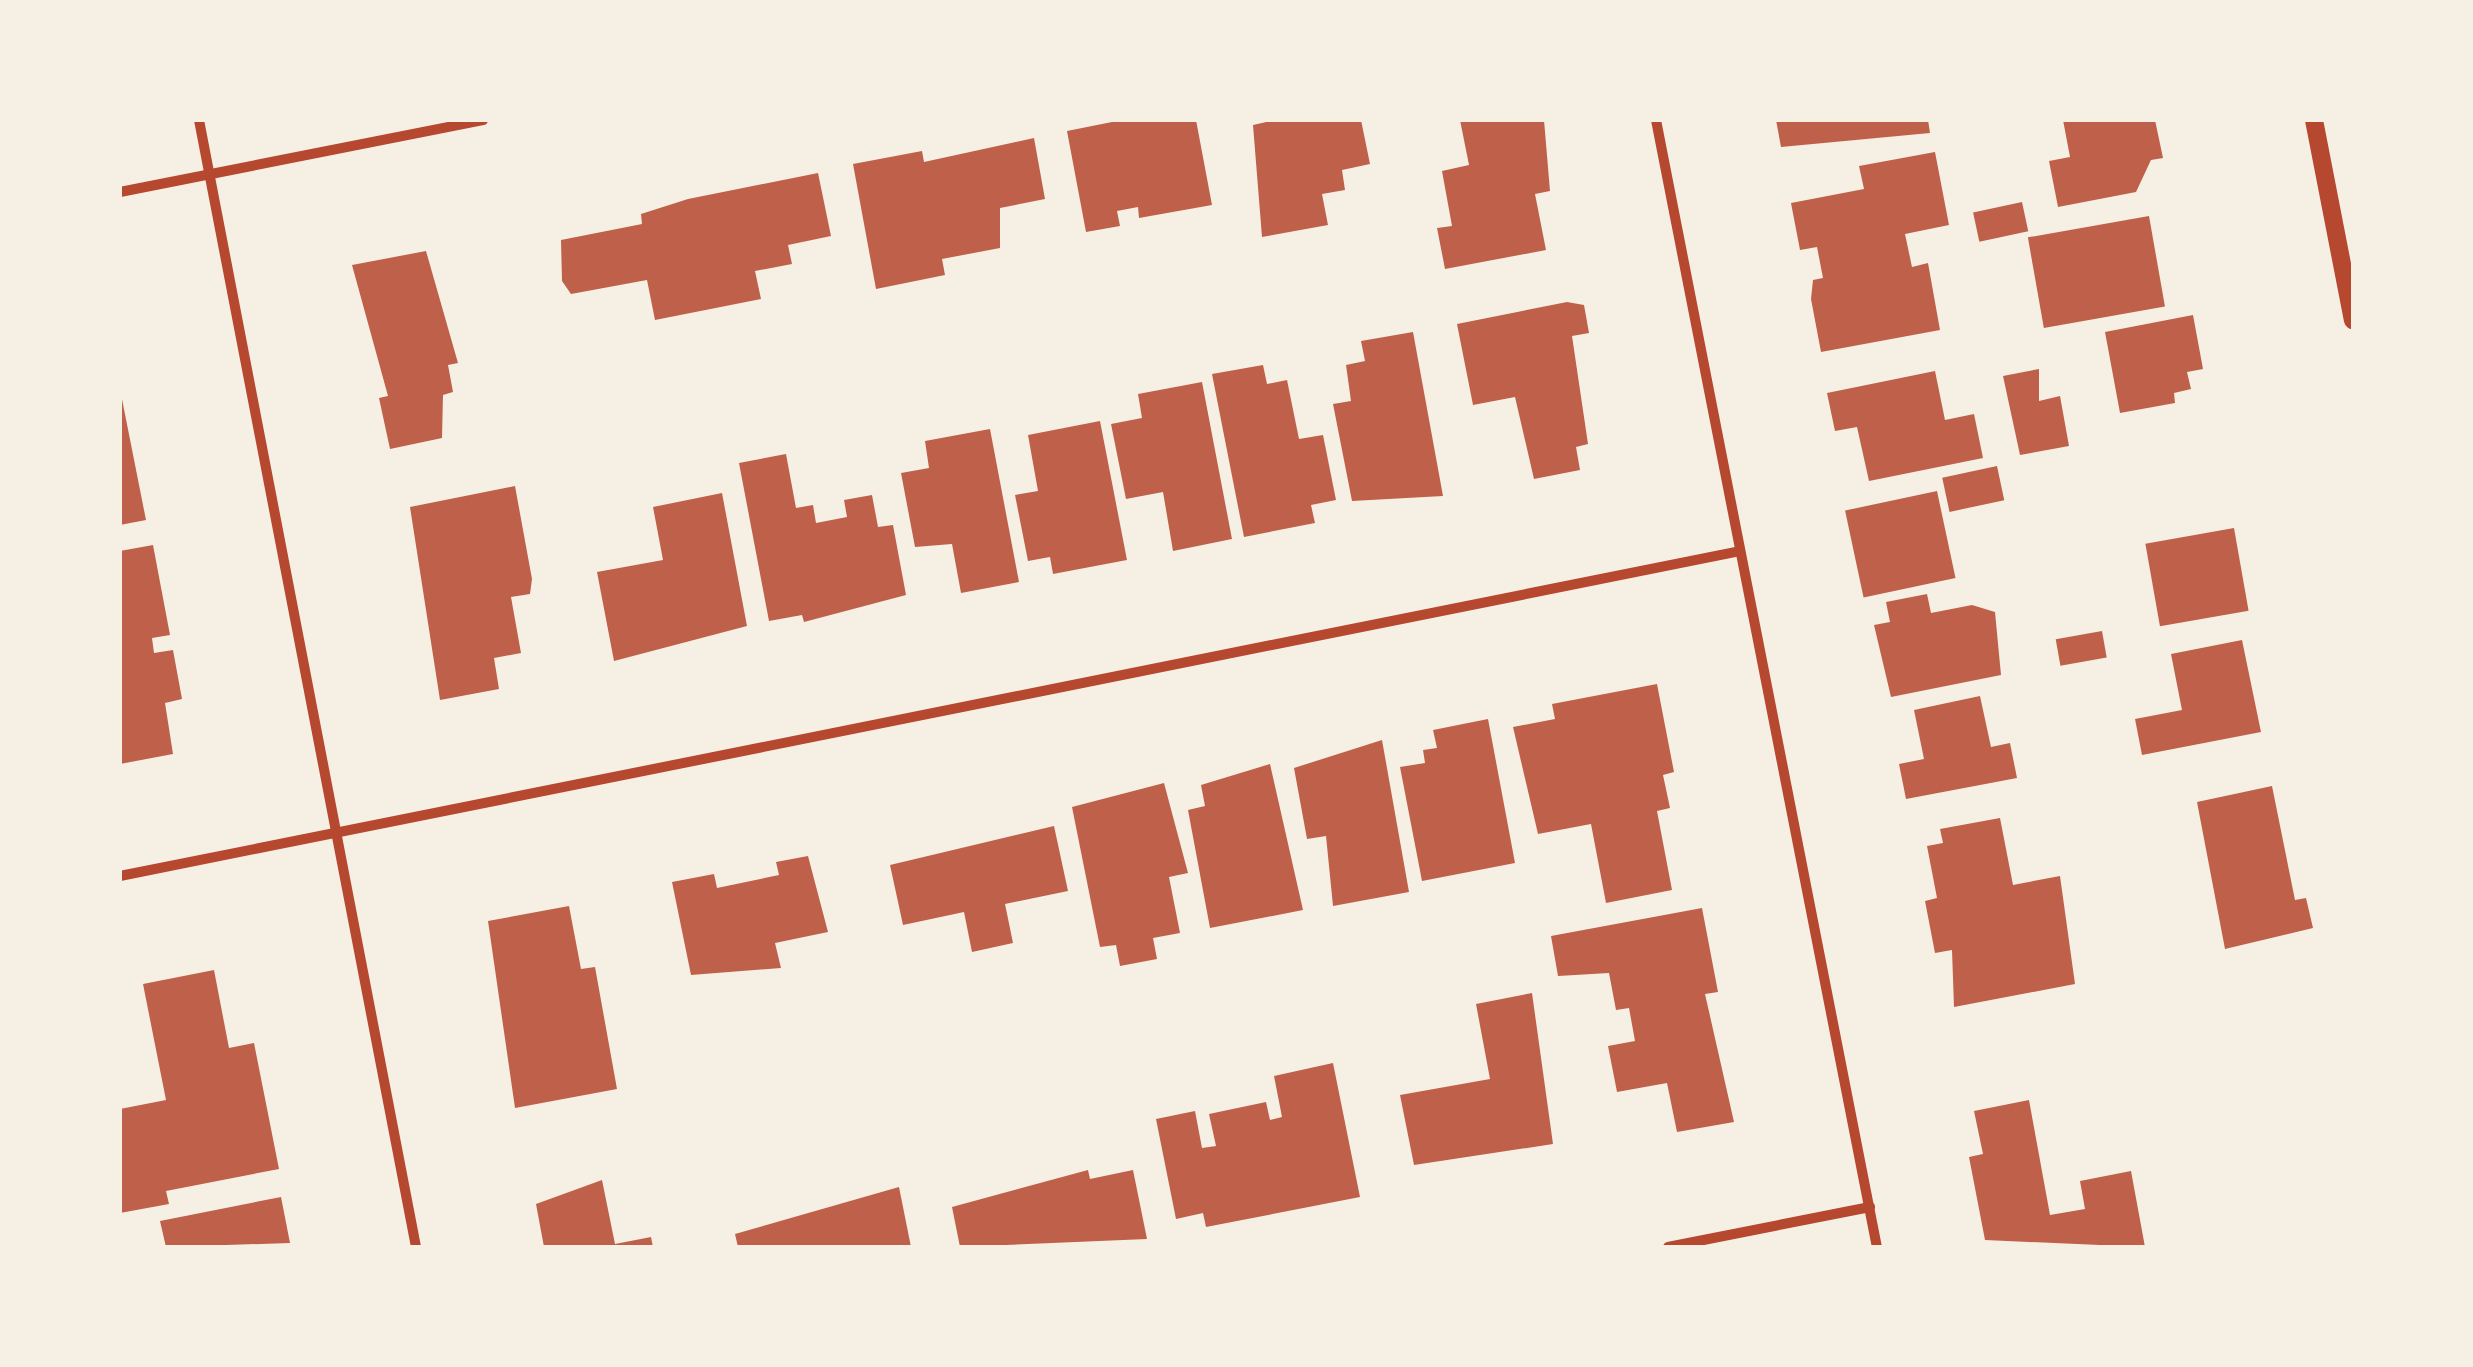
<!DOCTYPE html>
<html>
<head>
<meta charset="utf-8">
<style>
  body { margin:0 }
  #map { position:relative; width:2473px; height:1367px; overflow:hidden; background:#f6efe4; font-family:"Zilla Slab",serif }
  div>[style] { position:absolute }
  .building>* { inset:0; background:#bf614a; transform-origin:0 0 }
  .minor>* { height:10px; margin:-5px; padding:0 5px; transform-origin:5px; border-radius:5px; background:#b5482f }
  .tertiary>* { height:18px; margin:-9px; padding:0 9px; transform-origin:9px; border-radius:9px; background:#b5482f }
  span { translate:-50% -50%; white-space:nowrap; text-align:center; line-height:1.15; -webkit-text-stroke:9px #f6efe4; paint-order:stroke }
  .frame { position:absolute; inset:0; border:122px solid #f6efe4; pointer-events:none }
</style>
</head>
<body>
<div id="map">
  <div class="building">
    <i style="clip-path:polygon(1122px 120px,1196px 120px,1212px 205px,1139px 218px,1138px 207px,1117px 211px,1120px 226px,1086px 232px,1067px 131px)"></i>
    <i style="clip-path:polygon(1275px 120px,1361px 120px,1370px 164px,1342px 170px,1345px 190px,1322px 194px,1328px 225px,1262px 237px,1253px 125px)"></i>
    <i style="clip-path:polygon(1460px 120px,1544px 120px,1550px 191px,1535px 194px,1546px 250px,1445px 269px,1437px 228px,1452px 226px,1442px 171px,1469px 165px)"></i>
    <i style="clip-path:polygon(1776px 120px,1928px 120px,1930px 133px,1781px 147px)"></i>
    <i style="clip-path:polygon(2063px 120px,2155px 120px,2163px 158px,2151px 160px,2136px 192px,2058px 207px,2049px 161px,2070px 157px)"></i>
    <i style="clip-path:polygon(1034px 138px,1045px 199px,1000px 208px,1000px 248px,942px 259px,945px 275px,876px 289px,853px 164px,922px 151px,924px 162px)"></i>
    <i style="clip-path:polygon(1935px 152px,1949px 225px,1905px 234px,1912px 267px,1928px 263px,1940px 330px,1821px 352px,1811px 299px,1813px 280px,1823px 278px,1817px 247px,1800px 250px,1791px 203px,1864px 189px,1859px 166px)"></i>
    <i style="clip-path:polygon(818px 173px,831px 236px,788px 245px,792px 264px,755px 271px,761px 299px,655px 320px,647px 280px,571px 294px,562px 281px,561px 240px,642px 224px,641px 214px,688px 199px)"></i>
    <i style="left:2022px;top:202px;width:30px;height:50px;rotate:78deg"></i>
    <i style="left:2149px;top:216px;width:92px;height:123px;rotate:80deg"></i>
    <i style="clip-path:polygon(426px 251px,458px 363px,448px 365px,453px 392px,443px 395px,442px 438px,390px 449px,379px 398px,388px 396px,352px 265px)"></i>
    <i style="clip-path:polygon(1567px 302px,1584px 305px,1589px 333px,1572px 336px,1588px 444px,1576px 447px,1580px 470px,1534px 479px,1515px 397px,1473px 405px,1457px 324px)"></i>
    <i style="clip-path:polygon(2193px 315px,2203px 369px,2187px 372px,2191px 389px,2174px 393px,2175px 403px,2120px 413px,2105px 332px)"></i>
    <i style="clip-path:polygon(1413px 332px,1443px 496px,1352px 501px,1333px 404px,1351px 401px,1346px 365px,1365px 361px,1361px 341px)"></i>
    <i style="clip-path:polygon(1263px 365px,1267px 384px,1287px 380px,1299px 439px,1323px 435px,1336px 500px,1311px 505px,1315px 523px,1244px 537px,1212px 374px)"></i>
    <i style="clip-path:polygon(2039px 369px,2039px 401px,2060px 396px,2069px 446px,2020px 455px,2003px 376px)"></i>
    <i style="clip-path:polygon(1935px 371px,1945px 420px,1974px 414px,1983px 458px,1869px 481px,1857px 427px,1835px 431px,1827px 393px)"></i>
    <i style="clip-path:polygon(1202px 382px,1232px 539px,1173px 551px,1163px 492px,1126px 499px,1111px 424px,1142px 418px,1138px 394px)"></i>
    <i style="clip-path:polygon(120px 389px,146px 520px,120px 525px)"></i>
    <i style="clip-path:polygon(1100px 421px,1127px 560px,1053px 574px,1050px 557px,1028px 561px,1015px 495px,1038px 491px,1028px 435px)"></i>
    <i style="clip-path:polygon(990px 429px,1019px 582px,961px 593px,952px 544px,915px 547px,901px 473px,929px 468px,925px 441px)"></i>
    <i style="clip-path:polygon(786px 454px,796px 508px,813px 505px,816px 523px,847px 517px,844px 500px,872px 495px,878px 527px,893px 525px,906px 595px,804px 622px,802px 615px,769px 621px,739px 463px)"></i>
    <i style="left:1997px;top:466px;width:35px;height:56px;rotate:78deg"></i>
    <i style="clip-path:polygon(515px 486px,532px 579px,530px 594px,511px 597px,521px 653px,494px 658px,499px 689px,440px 700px,410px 507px)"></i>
    <i style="left:1937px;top:491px;width:89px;height:94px;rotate:78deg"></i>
    <i style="clip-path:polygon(722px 493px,747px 626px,614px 661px,597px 572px,663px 560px,653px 507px)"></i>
    <i style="left:2234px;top:528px;width:84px;height:90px;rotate:80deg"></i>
    <i style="clip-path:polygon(153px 545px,170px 635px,152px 638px,154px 653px,173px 650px,182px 699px,165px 703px,173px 754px,120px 764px,120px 551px)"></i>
    <i style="clip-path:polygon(1927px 594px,1931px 613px,1972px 605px,1995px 612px,2001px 675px,1891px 697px,1874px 625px,1890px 622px,1886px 602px)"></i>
    <i style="left:2102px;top:631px;width:27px;height:47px;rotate:80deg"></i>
    <i style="clip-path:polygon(2242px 640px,2261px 732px,2142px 755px,2135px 719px,2182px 710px,2171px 654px)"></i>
    <i style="clip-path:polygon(1657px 684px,1674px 772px,1663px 775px,1670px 808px,1657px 811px,1672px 890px,1606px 903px,1591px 824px,1538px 834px,1513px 727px,1555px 719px,1552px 704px)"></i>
    <i style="clip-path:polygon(1980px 696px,1991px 747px,2010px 743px,2017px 778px,1906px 799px,1899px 764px,1924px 759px,1914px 710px)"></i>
    <i style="clip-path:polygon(1488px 719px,1515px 863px,1422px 881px,1400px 767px,1425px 763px,1423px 750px,1437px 748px,1433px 730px)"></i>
    <i style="clip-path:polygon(1382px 740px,1409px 892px,1333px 906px,1326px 836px,1307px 839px,1294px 768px)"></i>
    <i style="clip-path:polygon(1270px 764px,1303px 910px,1210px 928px,1188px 810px,1205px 806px,1201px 785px)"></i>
    <i style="clip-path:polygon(1164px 783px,1188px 873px,1169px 877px,1180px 933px,1153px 938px,1157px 959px,1120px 966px,1116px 945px,1100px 947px,1072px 807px)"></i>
    <i style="clip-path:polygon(2272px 786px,2295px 900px,2306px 898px,2313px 928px,2225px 949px,2197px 802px)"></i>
    <i style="clip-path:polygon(2000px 818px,2013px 885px,2060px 876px,2075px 984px,1954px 1007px,1952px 950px,1935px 953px,1925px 901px,1937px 898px,1927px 846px,1943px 843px,1940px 829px)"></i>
    <i style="clip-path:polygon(1054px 826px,1068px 891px,1005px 904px,1013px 943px,972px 952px,964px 912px,903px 925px,890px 865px)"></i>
    <i style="clip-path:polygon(808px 856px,828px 932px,775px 943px,781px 968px,691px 975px,672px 882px,714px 874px,717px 888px,779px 875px,776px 862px)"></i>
    <i style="clip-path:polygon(569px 906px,581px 969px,595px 967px,617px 1089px,515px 1108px,488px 921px)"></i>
    <i style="clip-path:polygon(1702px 908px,1718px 992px,1705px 994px,1734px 1122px,1677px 1132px,1667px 1083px,1617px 1092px,1608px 1046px,1635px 1041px,1629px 1008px,1616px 1010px,1609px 973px,1558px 976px,1551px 936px)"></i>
    <i style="clip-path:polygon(214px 970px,229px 1048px,254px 1043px,279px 1169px,166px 1191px,169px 1204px,120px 1213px,120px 1109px,166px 1100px,143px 984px)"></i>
    <i style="clip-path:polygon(1532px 993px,1553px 1144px,1414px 1165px,1400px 1095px,1490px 1079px,1476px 1004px)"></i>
    <i style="clip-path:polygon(1333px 1063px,1360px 1197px,1206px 1227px,1203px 1213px,1176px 1219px,1156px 1119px,1195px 1111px,1202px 1148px,1216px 1146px,1209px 1114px,1266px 1102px,1270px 1120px,1282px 1117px,1274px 1076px)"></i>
    <i style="clip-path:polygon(2029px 1100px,2050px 1215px,2085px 1209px,2080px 1181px,2131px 1171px,2145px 1247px,1985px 1240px,1969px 1157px,1983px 1154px,1974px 1111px)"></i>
    <i style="clip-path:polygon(1088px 1170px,1090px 1179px,1133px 1170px,1147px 1239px,960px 1247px,952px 1207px)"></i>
    <i style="clip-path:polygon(602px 1180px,615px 1244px,651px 1237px,653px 1247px,544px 1247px,536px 1204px)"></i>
    <i style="clip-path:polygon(899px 1187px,911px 1247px,738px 1247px,735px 1234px)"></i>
    <i style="clip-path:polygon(281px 1197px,290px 1243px,166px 1247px,160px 1221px)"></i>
  </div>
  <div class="minor">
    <i style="left:199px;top:120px;width:1148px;rotate:79.1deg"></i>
    <i style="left:1656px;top:120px;width:1148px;rotate:78.91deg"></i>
    <i style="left:120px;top:192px;width:370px;rotate:-11.2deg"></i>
    <i style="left:120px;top:876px;width:1652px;rotate:-11.34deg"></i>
    <i style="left:1668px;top:1247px;width:206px;rotate:-11.2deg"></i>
  </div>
  <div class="tertiary">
    <i style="left:2314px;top:120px;width:204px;rotate:79deg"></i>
  </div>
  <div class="frame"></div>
</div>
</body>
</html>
